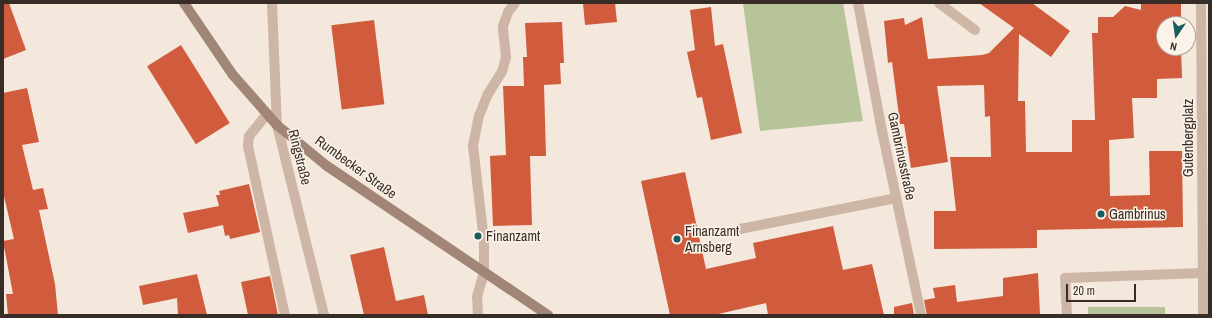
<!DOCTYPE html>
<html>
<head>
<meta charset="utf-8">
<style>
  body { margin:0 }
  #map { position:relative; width:1212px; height:318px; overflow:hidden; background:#f4e7db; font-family:"Archivo Narrow",sans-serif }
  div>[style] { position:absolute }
  .green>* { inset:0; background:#b7c499; transform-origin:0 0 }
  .building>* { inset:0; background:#d05c3d; transform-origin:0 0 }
  .lane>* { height:10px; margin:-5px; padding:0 5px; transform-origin:5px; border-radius:5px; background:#cdb6a6 }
  .street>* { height:10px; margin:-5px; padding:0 5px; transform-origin:5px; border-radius:5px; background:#cdb6a6 }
  .secondary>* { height:10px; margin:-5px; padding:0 5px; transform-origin:5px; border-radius:5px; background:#a18577 }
  .dots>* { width:11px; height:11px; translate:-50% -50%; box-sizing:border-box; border:2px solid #fbf2e8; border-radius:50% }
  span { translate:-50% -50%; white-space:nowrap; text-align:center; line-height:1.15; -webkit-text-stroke:3px #fbf2e8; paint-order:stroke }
  .street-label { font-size:14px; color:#382c27 }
  .poi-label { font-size:14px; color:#382c27 }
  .left { translate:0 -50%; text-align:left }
  .frame { position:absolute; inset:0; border:4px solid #382c27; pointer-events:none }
  .north { position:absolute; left:1156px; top:16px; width:40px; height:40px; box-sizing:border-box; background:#fbf2e8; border:1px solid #ada39b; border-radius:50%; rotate:193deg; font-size:11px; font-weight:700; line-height:16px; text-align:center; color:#382c27 }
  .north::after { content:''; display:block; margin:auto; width:14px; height:18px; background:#195b5e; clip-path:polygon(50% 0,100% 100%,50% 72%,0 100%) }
  .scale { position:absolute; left:1066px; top:284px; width:70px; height:18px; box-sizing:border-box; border:2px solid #382c27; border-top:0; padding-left:5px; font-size:12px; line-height:14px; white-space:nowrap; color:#382c27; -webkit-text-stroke:3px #fbf2e8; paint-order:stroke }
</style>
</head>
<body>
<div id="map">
  <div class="green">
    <i style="clip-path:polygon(743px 3px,843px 3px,863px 121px,760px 131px)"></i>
    <i style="left:1088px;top:307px;width:77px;height:8px"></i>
  </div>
  <div class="building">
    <i style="clip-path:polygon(3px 3px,9px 3px,26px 50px,3px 59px)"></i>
    <i style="clip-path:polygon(583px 3px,615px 3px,617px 22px,585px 25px)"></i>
    <i style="clip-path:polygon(979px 3px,1032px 3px,1070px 31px,1051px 57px,1019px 34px,1018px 101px,1025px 101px,1026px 152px,1072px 152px,1072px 120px,1095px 120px,1092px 33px,1098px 33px,1098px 17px,1113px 17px,1125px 6px,1141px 10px,1141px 3px,1181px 3px,1181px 24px,1164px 24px,1164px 48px,1181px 48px,1182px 78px,1157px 79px,1157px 98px,1132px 98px,1134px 138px,1109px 140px,1110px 196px,1150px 195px,1149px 151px,1182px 151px,1183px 227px,1037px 230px,1037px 248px,934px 249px,934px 211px,956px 211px,950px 157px,991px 157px,990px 116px,985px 117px,984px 85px,937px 86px,948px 162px,911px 168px,904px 124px,900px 124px,892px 62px,888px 63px,884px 21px,904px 18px,905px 25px,922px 17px,928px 59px,982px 55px,989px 53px,1014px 28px)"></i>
    <i style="clip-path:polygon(711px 7px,715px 46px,723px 44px,742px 133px,711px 140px,702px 97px,697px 98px,687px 52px,695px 50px,690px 10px)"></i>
    <i style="left:374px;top:20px;width:85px;height:43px;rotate:83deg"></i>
    <i style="clip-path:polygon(562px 22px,564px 63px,560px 63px,561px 84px,544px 85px,546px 156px,530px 156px,532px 225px,493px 226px,490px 156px,506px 155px,503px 86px,524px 86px,523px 57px,527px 57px,525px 23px)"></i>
    <i style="left:181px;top:45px;width:92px;height:40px;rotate:58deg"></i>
    <i style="clip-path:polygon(27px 88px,39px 142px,22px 145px,33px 190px,43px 188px,48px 209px,39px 210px,55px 284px,58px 315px,8px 315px,6px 294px,13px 294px,3px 241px,14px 239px,3px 192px,3px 93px)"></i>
    <i style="clip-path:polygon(685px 172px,706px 269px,756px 258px,753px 243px,833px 226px,843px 270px,872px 264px,884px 315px,768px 315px,766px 303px,714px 315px,670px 315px,641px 181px)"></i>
    <i style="clip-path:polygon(249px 184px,260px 232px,230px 239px,229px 235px,225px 236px,223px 225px,188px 233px,183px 213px,219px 206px,216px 195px,220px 195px,219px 191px)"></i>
    <i style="clip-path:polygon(384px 247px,396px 301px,424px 295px,428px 315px,364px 315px,350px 255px)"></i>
    <i style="clip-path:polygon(1038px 273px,1040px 315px,927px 315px,924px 300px,935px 298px,933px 288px,955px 285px,957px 302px,1003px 296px,1003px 278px)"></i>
    <i style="clip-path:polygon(197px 274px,207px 315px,178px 315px,177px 298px,143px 305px,139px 286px)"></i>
    <i style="clip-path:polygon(270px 276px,278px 315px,248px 315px,241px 282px)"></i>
    <i style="clip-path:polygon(912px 303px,914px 315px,894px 315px,894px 307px)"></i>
  </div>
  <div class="lane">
    <i style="left:267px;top:114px;width:28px;rotate:129deg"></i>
    <i style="left:249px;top:136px;width:10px;rotate:96deg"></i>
    <i style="left:248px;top:146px;width:173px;rotate:77.7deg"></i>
    <i style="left:740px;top:229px;width:159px;rotate:-11.2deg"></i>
    <i style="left:484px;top:273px;width:32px;rotate:-90deg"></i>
    <i style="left:484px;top:241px;width:96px;rotate:-96.6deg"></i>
    <i style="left:473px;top:146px;width:31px;rotate:-79deg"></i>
    <i style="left:479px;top:116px;width:24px;rotate:-68deg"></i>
    <i style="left:488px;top:94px;width:26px;rotate:-58deg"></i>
    <i style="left:502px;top:72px;width:16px;rotate:-75deg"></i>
    <i style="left:506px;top:57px;width:31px;rotate:-96deg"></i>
    <i style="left:503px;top:26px;width:15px;rotate:-70deg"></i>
    <i style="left:508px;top:12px;width:11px;rotate:-52deg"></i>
  </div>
  <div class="street">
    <i style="left:272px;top:3px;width:122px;rotate:87.7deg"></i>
    <i style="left:277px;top:125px;width:196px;rotate:76.1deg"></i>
    <i style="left:858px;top:3px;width:130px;rotate:79.4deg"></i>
    <i style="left:882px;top:131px;width:188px;rotate:78deg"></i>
    <i style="left:939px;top:3px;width:45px;rotate:36.9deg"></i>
    <i style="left:1201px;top:3px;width:312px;rotate:89.6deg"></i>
    <i style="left:478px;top:315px;width:18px;rotate:-93deg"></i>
    <i style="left:477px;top:297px;width:25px;rotate:-74deg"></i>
    <i style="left:1067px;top:315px;width:37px;rotate:-93deg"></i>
    <i style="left:1065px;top:278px;width:138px;rotate:-2.1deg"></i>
  </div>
  <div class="secondary">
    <i style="left:184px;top:3px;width:87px;rotate:55.8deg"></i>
    <i style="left:233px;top:75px;width:67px;rotate:48.7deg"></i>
    <i style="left:277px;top:125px;width:65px;rotate:39.4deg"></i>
    <i style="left:327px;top:166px;width:267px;rotate:34deg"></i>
  </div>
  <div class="dots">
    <i style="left:1101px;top:214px;background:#195b5e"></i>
    <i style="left:478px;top:236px;background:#195b5e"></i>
    <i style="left:677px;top:239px;background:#195b5e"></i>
  </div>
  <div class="street-label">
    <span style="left:1188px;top:138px;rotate:-90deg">Gutenbergplatz</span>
    <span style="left:902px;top:156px;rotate:78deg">Gambrinusstraße</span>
    <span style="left:300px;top:157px;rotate:76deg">Ringstraße</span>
    <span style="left:356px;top:167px;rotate:36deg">Rumbecker Straße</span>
  </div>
  <div class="poi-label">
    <span class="left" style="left:1109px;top:214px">Gambrinus</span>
    <span class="left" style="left:685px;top:239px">Finanzamt<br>Arnsberg</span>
    <span class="left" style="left:486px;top:236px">Finanzamt</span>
  </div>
  <div class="frame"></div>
  <div class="north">N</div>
  <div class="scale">20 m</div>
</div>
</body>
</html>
